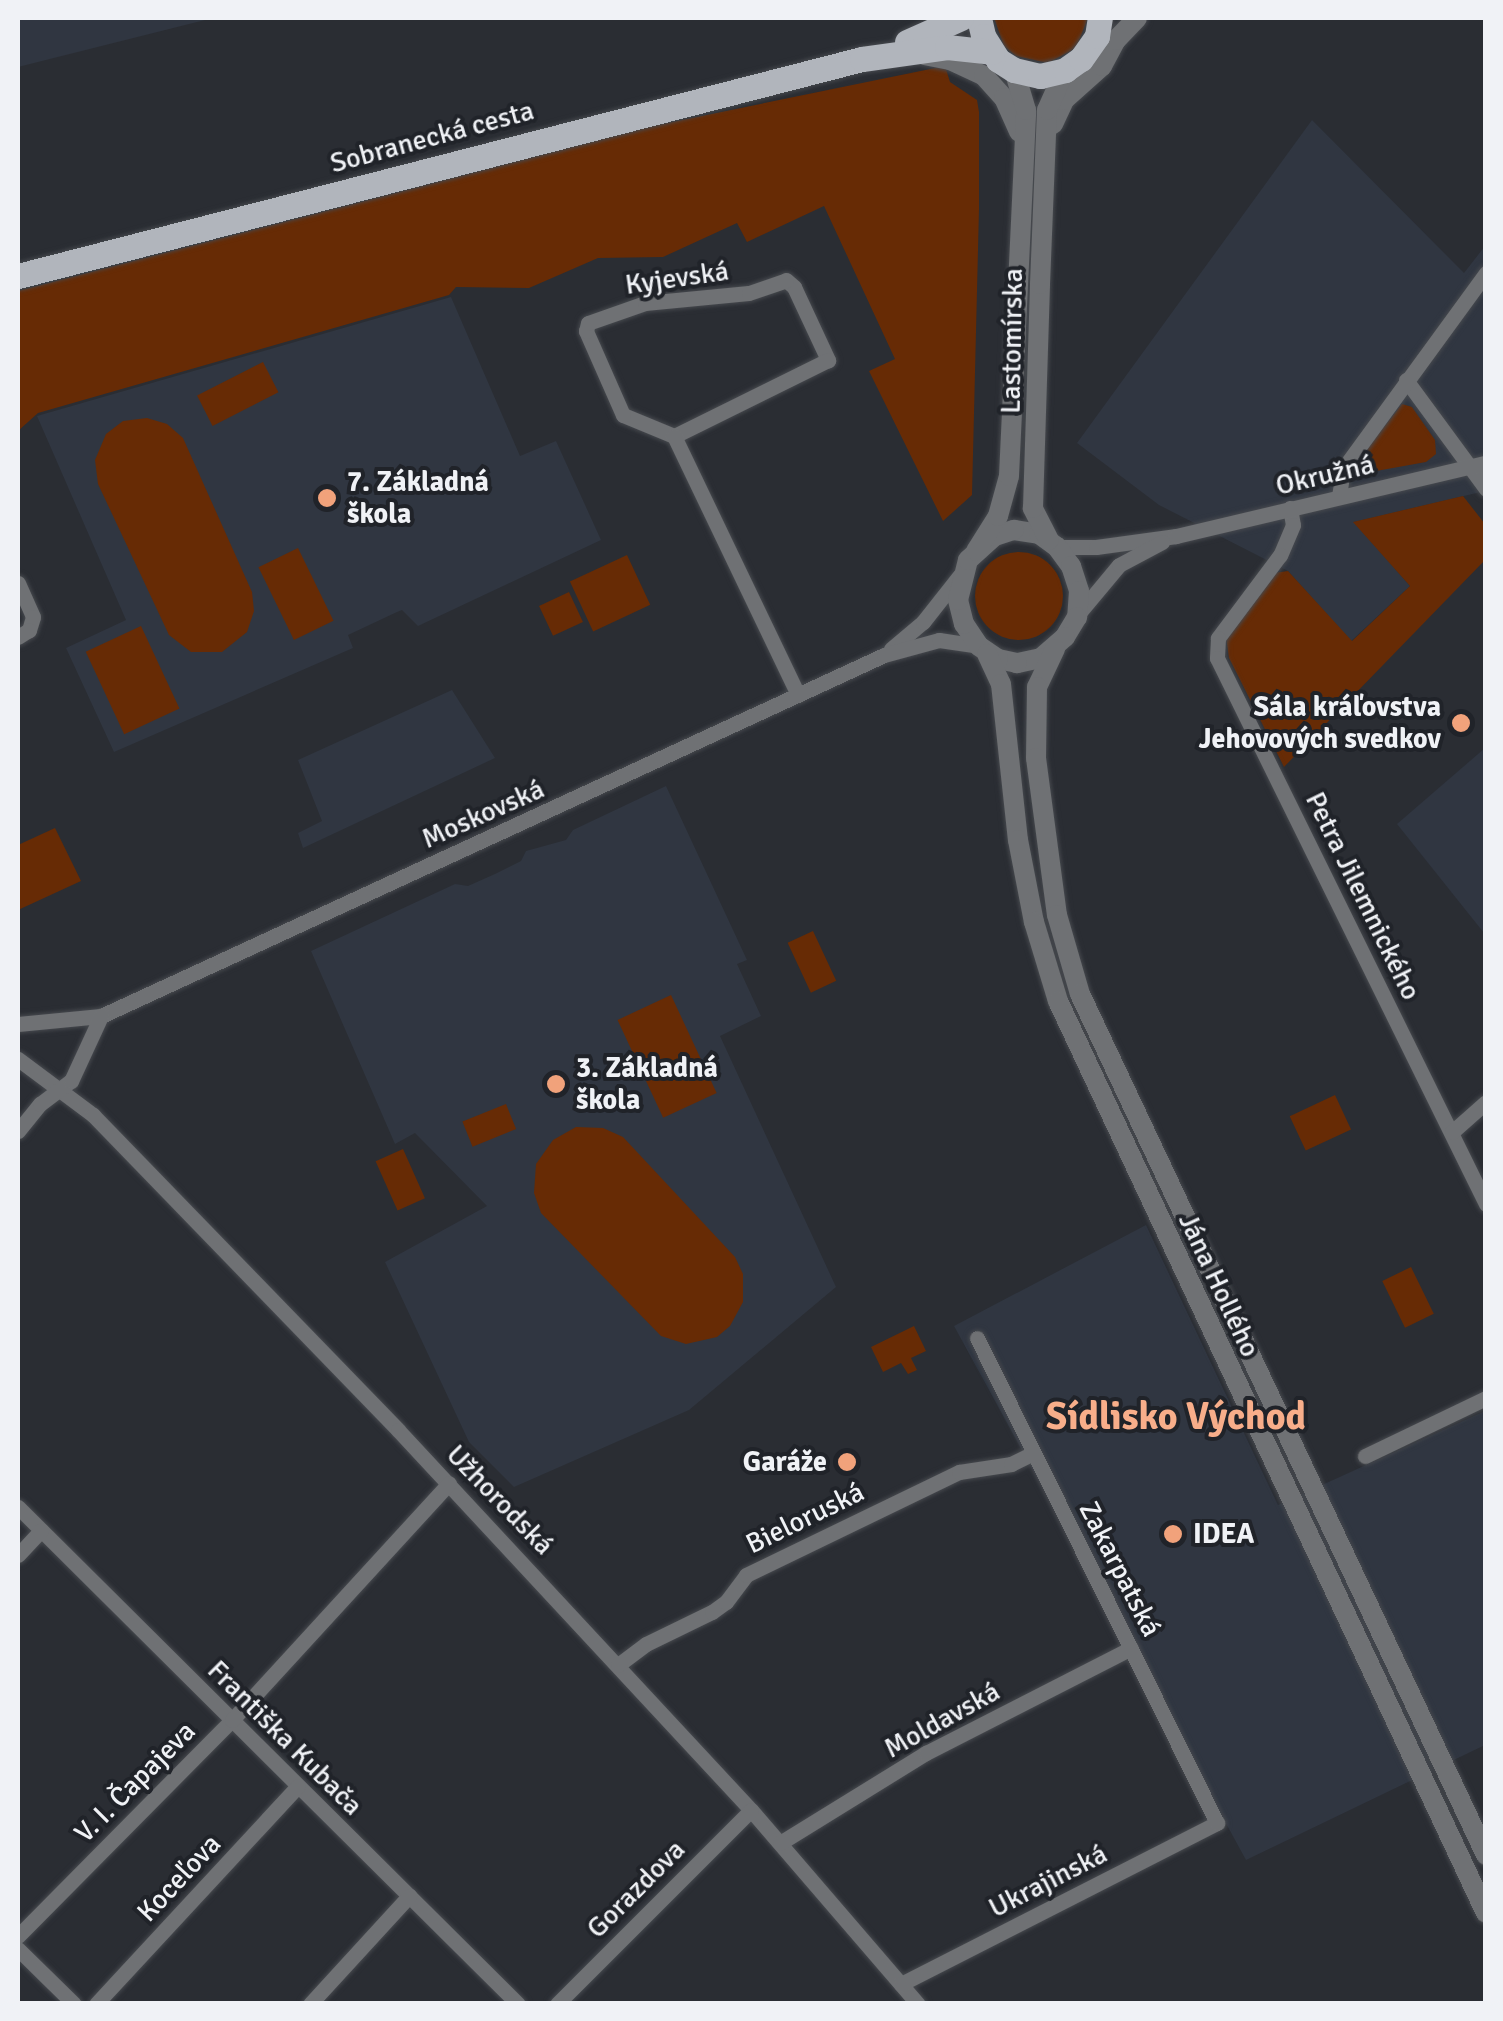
<!DOCTYPE html>
<html>
<head>
<meta charset="utf-8">
<style>
  body { margin:0 }
  #map { position:relative; width:1503px; height:2021px; overflow:hidden; background:#2a2d33; font-family:Signika,sans-serif }
  div>[style] { position:absolute }
  .built>* { inset:0; background:#303641 }
  .green>* { inset:0; background:#672b05; transform-origin:0 0 }
  .round { border-radius:50% }
  .roads { filter:drop-shadow(0 0 2px #46494e) drop-shadow(0 0 2px #46494e) }
  .minor>* { height:15px; margin:-7.5px; padding:0 7.5px; transform-origin:7.5px; border-radius:7.5px; background:#6f7174 }
  .tertiary>* { height:20px; margin:-10px; padding:0 10px; transform-origin:10px; border-radius:10px; background:#6f7174 }
  .primary>* { height:25px; margin:-12.5px; padding:0 12.5px; transform-origin:12.5px; border-radius:12.5px; background:#b1b5bc }
  .dots>* { width:28px; height:28px; translate:-50% -50%; box-sizing:border-box; border:5px solid #202329; border-radius:50% }
  span { translate:-50% -50%; white-space:nowrap; text-align:center; line-height:1.15; -webkit-text-stroke:8px #202329; paint-order:stroke }
  .street-label { font-size:28px; color:#f0f2f6 }
  .poi-label { font-size:28px; color:#f0f2f6; font-weight:700 }
  .left { translate:0 -50%; text-align:left }
  .right { translate:-100% -50%; text-align:right }
  .district-label { font-size:38px; color:#f8ae8a; font-weight:700 }
  .frame { position:absolute; inset:0; border:20px solid #f0f2f6; pointer-events:none }
</style>
</head>
<body>
<div id="map">
  <div class="built">
    <i style="clip-path:polygon(18px 18px,213px 18px,18px 67px)"></i>
    <i style="clip-path:polygon(1312px 120px,1464px 273px,1485px 246px,1485px 491px,1354px 522px,1410px 586px,1351px 641px,1288px 571px,1159px 505px,1077px 443px)"></i>
    <i style="clip-path:polygon(451px 297px,520px 456px,556px 441px,601px 540px,418px 626px,402px 610px,397px 612px,348px 635px,353px 648px,114px 752px,66px 648px,126px 620px,37px 416px)"></i>
    <i style="clip-path:polygon(452px 690px,495px 758px,303px 848px,298px 833px,322px 821px,298px 760px)"></i>
    <i style="clip-path:polygon(1485px 748px,1486px 931px,1484px 933px,1397px 824px)"></i>
    <i style="clip-path:polygon(666px 786px,747px 960px,737px 964px,761px 1016px,720px 1036px,836px 1287px,689px 1410px,514px 1487px,469px 1442px,385px 1262px,487px 1206px,415px 1133px,395px 1144px,311px 951px,455px 884px,468px 886px,495px 874px,521px 861px,526px 851px,566px 840px,573px 830px)"></i>
    <i style="clip-path:polygon(1146px 1225px,1278px 1505px,1485px 1411px,1485px 1745px,1246px 1860px,954px 1326px)"></i>
  </div>
  <div class="green">
    <i style="clip-path:polygon(994px 18px,1088px 18px,1076px 48px,1048px 63px,1016px 56px,1004px 46px)"></i>
    <i style="clip-path:polygon(945px 66px,950px 82px,977px 100px,979px 112px,979px 209px,972px 495px,943px 521px,869px 371px,895px 359px,824px 206px,747px 242px,737px 223px,663px 257px,598px 258px,529px 288px,456px 287px,449px 295px,38px 413px,18px 431px,18px 291px,653px 126px)"></i>
    <i style="left:263px;top:362px;width:34px;height:74px;rotate:63deg"></i>
    <i style="clip-path:polygon(1402px 404px,1412px 407px,1435px 440px,1436px 454px,1426px 462px,1365px 473px,1358px 460px)"></i>
    <i style="clip-path:polygon(147px 418px,167px 424px,183px 438px,252px 592px,254px 611px,247px 632px,222px 652px,191px 652px,169px 635px,98px 484px,95px 460px,106px 434px,123px 421px)"></i>
    <i style="clip-path:polygon(1463px 496px,1485px 524px,1485px 560px,1284px 767px,1229px 658px,1226px 637px,1274px 573px,1288px 571px,1352px 641px,1410px 586px,1353px 522px)"></i>
    <i style="left:298px;top:548px;width:81px;height:44px;rotate:64deg"></i>
    <i class="round" style="left:975px;top:552px;width:88px;height:88px"></i>
    <i style="left:627px;top:555px;width:55px;height:63px;rotate:65deg"></i>
    <i style="left:569px;top:592px;width:33px;height:33px;rotate:65deg"></i>
    <i style="left:141px;top:626px;width:91px;height:61px;rotate:65deg"></i>
    <i style="clip-path:polygon(55px 828px,81px 881px,18px 910px,18px 845px)"></i>
    <i style="left:813px;top:931px;width:55px;height:28px;rotate:65deg"></i>
    <i style="left:671px;top:995px;width:108px;height:59px;rotate:65deg"></i>
    <i style="left:1335px;top:1095px;width:38px;height:50px;rotate:65deg"></i>
    <i style="left:506px;top:1104px;width:27px;height:47px;rotate:68deg"></i>
    <i style="clip-path:polygon(576px 1127px,603px 1128px,623px 1137px,735px 1257px,743px 1274px,743px 1302px,730px 1326px,717px 1337px,686px 1344px,661px 1336px,541px 1213px,534px 1193px,536px 1164px,553px 1140px)"></i>
    <i style="left:403px;top:1149px;width:54px;height:30px;rotate:66deg"></i>
    <i style="left:1411px;top:1267px;width:52px;height:32px;rotate:64deg"></i>
    <i style="clip-path:polygon(914px 1326px,926px 1351px,911px 1358px,917px 1370px,908px 1374px,901px 1363px,883px 1372px,871px 1347px)"></i>
  </div>
  <div class="roads">
    <div class="minor">
      <i style="left:786px;top:280px;width:11px;rotate:41deg"></i>
      <i style="left:794px;top:287px;width:81px;rotate:65deg"></i>
      <i style="left:828px;top:360px;width:172px;rotate:153.7deg"></i>
      <i style="left:674px;top:436px;width:55px;rotate:-157.6deg"></i>
      <i style="left:623px;top:415px;width:92px;rotate:-113.8deg"></i>
      <i style="left:586px;top:331px;width:8px;rotate:-76deg"></i>
      <i style="left:588px;top:323px;width:60px;rotate:-19.3deg"></i>
      <i style="left:645px;top:303px;width:104px;rotate:-5.5deg"></i>
      <i style="left:749px;top:293px;width:39px;rotate:-19deg"></i>
      <i style="left:1406px;top:380px;width:135px;rotate:53.7deg"></i>
      <i style="left:674px;top:436px;width:287px;rotate:64.4deg"></i>
      <i style="left:1339px;top:497px;width:28px;rotate:-82deg"></i>
      <i style="left:1343px;top:469px;width:243px;rotate:-53.9deg"></i>
      <i style="left:1290px;top:508px;width:17px;rotate:80deg"></i>
      <i style="left:1293px;top:525px;width:33px;rotate:113deg"></i>
      <i style="left:1280px;top:555px;width:104px;rotate:126.8deg"></i>
      <i style="left:1218px;top:638px;width:20px;rotate:93deg"></i>
      <i style="left:1217px;top:658px;width:609px;rotate:63.77deg"></i>
      <i style="left:1057px;top:547px;width:39px"></i>
      <i style="left:1096px;top:547px;width:81px;rotate:-7.8deg"></i>
      <i style="left:1176px;top:536px;width:318px;rotate:-13.3deg"></i>
      <i style="left:18px;top:583px;width:37px;rotate:66deg"></i>
      <i style="left:33px;top:617px;width:14px;rotate:107deg"></i>
      <i style="left:29px;top:630px;width:13px;rotate:148deg"></i>
      <i style="left:1079px;top:613px;width:62px;rotate:-50.2deg"></i>
      <i style="left:1119px;top:565px;width:49px;rotate:-28.1deg"></i>
      <i style="left:891px;top:649px;width:42px;rotate:-40.2deg"></i>
      <i style="left:923px;top:622px;width:60px;rotate:-51.8deg"></i>
      <i style="left:18px;top:1024px;width:83px;rotate:-5.5deg"></i>
      <i style="left:101px;top:1016px;width:862px;rotate:-24.75deg"></i>
      <i style="left:884px;top:655px;width:57px;rotate:-15.3deg"></i>
      <i style="left:939px;top:640px;width:40px;rotate:8.5deg"></i>
      <i style="left:18px;top:1059px;width:94px;rotate:36.7deg"></i>
      <i style="left:93px;top:1115px;width:438px;rotate:45.9deg"></i>
      <i style="left:398px;top:1430px;width:519px;rotate:47.11deg"></i>
      <i style="left:751px;top:1810px;width:256px;rotate:49.3deg"></i>
      <i style="left:18px;top:1131px;width:35px;rotate:-51deg"></i>
      <i style="left:40px;top:1104px;width:39px;rotate:-37deg"></i>
      <i style="left:71px;top:1081px;width:72px;rotate:-65.2deg"></i>
      <i style="left:1452px;top:1132px;width:45px;rotate:-41.4deg"></i>
      <i style="left:1365px;top:1456px;width:134px;rotate:-25.6deg"></i>
      <i style="left:18px;top:1507px;width:705px;rotate:44.83deg"></i>
      <i style="left:18px;top:1555px;width:34px;rotate:-47deg"></i>
      <i style="left:618px;top:1665px;width:35px;rotate:-37deg"></i>
      <i style="left:646px;top:1644px;width:73px;rotate:-25.9deg"></i>
      <i style="left:712px;top:1612px;width:17px;rotate:-36deg"></i>
      <i style="left:726px;top:1602px;width:34px;rotate:-53deg"></i>
      <i style="left:746px;top:1575px;width:237px;rotate:-25.8deg"></i>
      <i style="left:959px;top:1472px;width:53px;rotate:-8.7deg"></i>
      <i style="left:1011px;top:1464px;width:25px;rotate:-26deg"></i>
      <i style="left:780px;top:1843px;width:172px;rotate:-31.7deg"></i>
      <i style="left:926px;top:1753px;width:230px;rotate:-27.1deg"></i>
      <i style="left:18px;top:1936px;width:304px;rotate:-45.3deg"></i>
      <i style="left:232px;top:1720px;width:321px;rotate:-47.5deg"></i>
      <i style="left:18px;top:1949px;width:78px;rotate:44.5deg"></i>
      <i style="left:901px;top:1984px;width:355px;rotate:-27deg"></i>
      <i style="left:1217px;top:1823px;width:541px;rotate:-116.33deg"></i>
      <i style="left:96px;top:2004px;width:297px;rotate:-47.2deg"></i>
      <i style="left:310px;top:2004px;width:147px;rotate:-47.5deg"></i>
      <i style="left:557px;top:2004px;width:274px;rotate:-45deg"></i>
    </div>
    <div class="tertiary">
      <i style="left:924px;top:55px;width:26px;rotate:11deg"></i>
      <i style="left:950px;top:60px;width:38px;rotate:25deg"></i>
      <i style="left:984px;top:76px;width:30px;rotate:48deg"></i>
      <i style="left:1004px;top:98px;width:37px;rotate:66deg"></i>
      <i style="left:1053px;top:124px;width:26px;rotate:-65deg"></i>
      <i style="left:1064px;top:100px;width:51px;rotate:-41.8deg"></i>
      <i style="left:1102px;top:66px;width:30px;rotate:-62deg"></i>
      <i style="left:1116px;top:40px;width:30px;rotate:-46deg"></i>
      <i style="left:1014px;top:530px;width:25px;rotate:9deg"></i>
      <i style="left:1039px;top:534px;width:22px;rotate:36deg"></i>
      <i style="left:1057px;top:547px;width:24px;rotate:54deg"></i>
      <i style="left:1071px;top:566px;width:26px;rotate:72deg"></i>
      <i style="left:1079px;top:591px;width:26px;rotate:94deg"></i>
      <i style="left:1077px;top:617px;width:23px;rotate:121deg"></i>
      <i style="left:1065px;top:637px;width:32px;rotate:139deg"></i>
      <i style="left:1041px;top:658px;width:25px;rotate:168deg"></i>
      <i style="left:1017px;top:663px;width:19px;rotate:-168deg"></i>
      <i style="left:998px;top:659px;width:23px;rotate:-146deg"></i>
      <i style="left:979px;top:646px;width:27px;rotate:-124deg"></i>
      <i style="left:964px;top:624px;width:25px;rotate:-104deg"></i>
      <i style="left:958px;top:600px;width:41px;rotate:-76deg"></i>
      <i style="left:968px;top:560px;width:36px;rotate:-42deg"></i>
      <i style="left:995px;top:536px;width:20px;rotate:-18deg"></i>
      <i style="left:1049px;top:540px;width:36px;rotate:-117deg"></i>
      <i style="left:1033px;top:508px;width:224px;rotate:-88.2deg"></i>
      <i style="left:1040px;top:284px;width:174px;rotate:-87.7deg"></i>
      <i style="left:1047px;top:110px;width:44px;rotate:-65.8deg"></i>
      <i style="left:976px;top:551px;width:41px;rotate:-57.8deg"></i>
      <i style="left:998px;top:516px;width:41px;rotate:-74.6deg"></i>
      <i style="left:1009px;top:476px;width:366px;rotate:-87.3deg"></i>
      <i style="left:1026px;top:110px;width:42px;rotate:-106.7deg"></i>
      <i style="left:1055px;top:649px;width:42px;rotate:115.3deg"></i>
      <i style="left:1037px;top:687px;width:71px;rotate:90.8deg"></i>
      <i style="left:1036px;top:758px;width:158px;rotate:82.4deg"></i>
      <i style="left:1057px;top:915px;width:82px;rotate:73.8deg"></i>
      <i style="left:1080px;top:994px;width:952px;rotate:64.75deg"></i>
      <i style="left:987px;top:654px;width:33px;rotate:65deg"></i>
      <i style="left:1001px;top:684px;width:157px;rotate:83.8deg"></i>
      <i style="left:1018px;top:840px;width:84px;rotate:79deg"></i>
      <i style="left:1034px;top:922px;width:83px;rotate:73.1deg"></i>
      <i style="left:1058px;top:1001px;width:1007px;rotate:64.86deg"></i>
    </div>
    <div class="primary">
      <i style="left:979px;top:18px;width:18px;rotate:77deg"></i>
      <i style="left:983px;top:36px;width:28px;rotate:58deg"></i>
      <i style="left:998px;top:60px;width:19px;rotate:32deg"></i>
      <i style="left:1014px;top:70px;width:27px;rotate:13deg"></i>
      <i style="left:1040px;top:76px;width:26px;rotate:-13deg"></i>
      <i style="left:1065px;top:70px;width:19px;rotate:-35deg"></i>
      <i style="left:1081px;top:59px;width:28px;rotate:-55deg"></i>
      <i style="left:1097px;top:36px;width:18px;rotate:-81deg"></i>
      <i style="left:907px;top:42px;width:59px;rotate:-24deg"></i>
      <i style="left:18px;top:276px;width:871px;rotate:-14.42deg"></i>
      <i style="left:862px;top:59px;width:86px;rotate:-8deg"></i>
      <i style="left:947px;top:47px;width:45px;rotate:6.3deg"></i>
    </div>
  </div>
  <div class="dots">
    <i style="left:327px;top:498px;background:#f1a27b"></i>
    <i style="left:1461px;top:723px;background:#f1a27b"></i>
    <i style="left:556px;top:1084px;background:#f1a27b"></i>
    <i style="left:847px;top:1462px;background:#f1a27b"></i>
    <i style="left:1173px;top:1534px;background:#f1a27b"></i>
  </div>
  <div class="street-label">
    <span style="left:432px;top:137px;rotate:-15deg">Sobranecká cesta</span>
    <span style="left:677px;top:278px;rotate:-8deg">Kyjevská</span>
    <span style="left:1012px;top:341px;rotate:-89deg">Lastomírska</span>
    <span style="left:1325px;top:475px;rotate:-13deg">Okružná</span>
    <span style="left:483px;top:814px;rotate:-24deg">Moskovská</span>
    <span style="left:1363px;top:896px;rotate:64deg">Petra Jilemnického</span>
    <span style="left:1219px;top:1285px;rotate:65deg">Jána Hollého</span>
    <span style="left:500px;top:1500px;rotate:46deg">Užhorodská</span>
    <span style="left:805px;top:1518px;rotate:-26deg">Bieloruská</span>
    <span style="left:1120px;top:1569px;rotate:63deg">Zakarpatská</span>
    <span style="left:942px;top:1720px;rotate:-29deg">Moldavská</span>
    <span style="left:285px;top:1738px;rotate:45deg">Františka Kubača</span>
    <span style="left:135px;top:1782px;rotate:-45deg">V. I. Čapajeva</span>
    <span style="left:179px;top:1878px;rotate:-47deg">Koceľova</span>
    <span style="left:1048px;top:1881px;rotate:-27deg">Ukrajinská</span>
    <span style="left:636px;top:1889px;rotate:-45deg">Gorazdova</span>
  </div>
  <div class="poi-label">
    <span class="left" style="left:347px;top:498px">7. Základná<br>škola</span>
    <span class="right" style="left:1441px;top:723px">Sála kráľovstva<br>Jehovových svedkov</span>
    <span class="left" style="left:576px;top:1084px">3. Základná<br>škola</span>
    <span class="right" style="left:827px;top:1462px">Garáže</span>
    <span class="left" style="left:1193px;top:1534px">IDEA</span>
  </div>
  <div class="district-label">
    <span style="left:1176px;top:1417px">Sídlisko Východ</span>
  </div>
  <div class="frame"></div>
</div>
</body>
</html>
